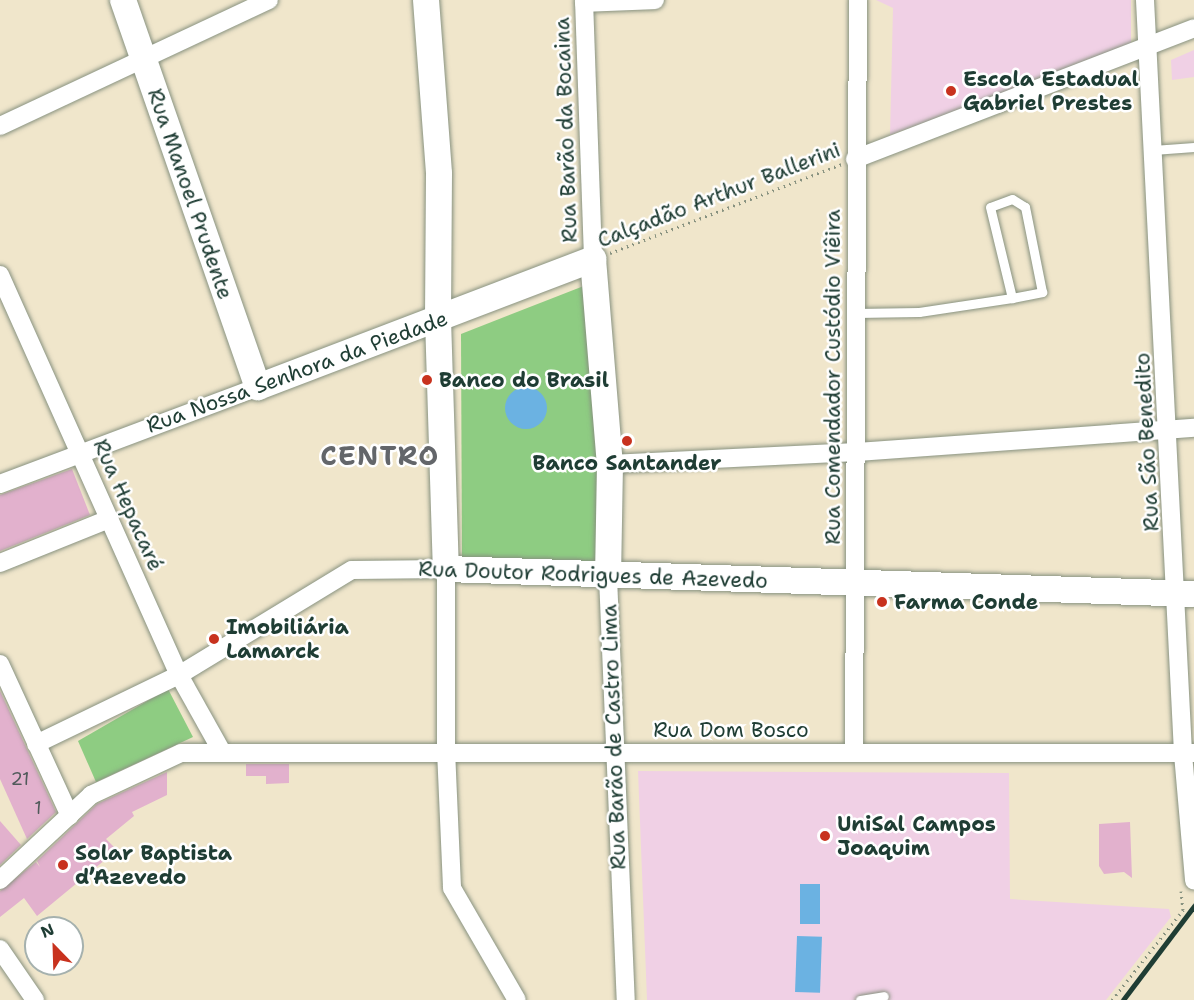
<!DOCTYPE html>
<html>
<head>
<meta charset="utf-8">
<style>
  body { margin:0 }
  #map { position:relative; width:1194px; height:1000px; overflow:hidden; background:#f0e6cb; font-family:"Shantell Sans",sans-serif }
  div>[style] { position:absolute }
  .built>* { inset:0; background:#f0d0e5 }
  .green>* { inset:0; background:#8ecc82 }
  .water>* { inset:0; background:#6bb2e2; transform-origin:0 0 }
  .round { border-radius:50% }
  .building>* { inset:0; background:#e2b1cd }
  .path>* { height:3px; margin-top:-1.5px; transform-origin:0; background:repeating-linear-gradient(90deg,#889280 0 1.5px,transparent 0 6px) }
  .roads { filter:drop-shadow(0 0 2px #889280) drop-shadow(0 0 2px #889280) }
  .lane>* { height:9px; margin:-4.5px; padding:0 4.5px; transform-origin:4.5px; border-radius:4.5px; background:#fff }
  .street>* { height:18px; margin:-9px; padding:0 9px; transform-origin:9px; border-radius:9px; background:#fff }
  .secondary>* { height:26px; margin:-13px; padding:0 13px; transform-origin:13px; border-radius:13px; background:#fff }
  .rail>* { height:4.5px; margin:-2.25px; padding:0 2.25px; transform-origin:2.25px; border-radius:2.25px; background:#1f3d34 }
  .dots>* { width:16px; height:16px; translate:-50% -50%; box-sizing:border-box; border:3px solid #fff; border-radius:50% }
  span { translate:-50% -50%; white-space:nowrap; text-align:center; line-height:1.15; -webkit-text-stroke:5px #fff; paint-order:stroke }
  .number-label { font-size:18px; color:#505a5a }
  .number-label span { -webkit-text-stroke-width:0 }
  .poi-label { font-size:21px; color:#1f3d34; font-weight:700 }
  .left { translate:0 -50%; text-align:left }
  .street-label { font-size:21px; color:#1f3d34 }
  .district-label { font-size:27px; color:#63666a; font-weight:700; letter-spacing:1.5px }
  .north { position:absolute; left:24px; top:916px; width:60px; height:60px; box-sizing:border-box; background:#fff; border:2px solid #a5b1ae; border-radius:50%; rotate:337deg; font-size:16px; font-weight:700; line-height:24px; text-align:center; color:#1f3d34 }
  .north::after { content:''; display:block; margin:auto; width:21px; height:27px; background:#c8321e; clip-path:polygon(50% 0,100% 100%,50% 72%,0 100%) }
</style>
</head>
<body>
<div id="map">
  <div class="built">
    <i style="clip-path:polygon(876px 0,1131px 0,1131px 47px,890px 135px,893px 8px)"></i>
    <i style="clip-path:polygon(1194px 50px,1194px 77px,1172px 80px,1171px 60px)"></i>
    <i style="clip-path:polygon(638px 771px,1009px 773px,1010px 899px,1169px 909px,1171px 917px,1106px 1000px,647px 1000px)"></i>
  </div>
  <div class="green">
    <i style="clip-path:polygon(594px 282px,600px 466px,599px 570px,462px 566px,461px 334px)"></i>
    <i style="clip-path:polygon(168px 689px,193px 737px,96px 782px,78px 741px)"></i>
  </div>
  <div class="water">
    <i class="round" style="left:505px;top:387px;width:42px;height:42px"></i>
    <i style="left:800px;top:884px;width:20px;height:40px"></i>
    <i style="left:797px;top:936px;width:25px;height:56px;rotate:2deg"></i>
  </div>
  <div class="building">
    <i style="clip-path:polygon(72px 469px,90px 515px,0 551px,0 495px)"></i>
    <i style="clip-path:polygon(0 691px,56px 812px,27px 839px,0 779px)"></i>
    <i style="clip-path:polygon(246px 764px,289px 764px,289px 783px,266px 784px,266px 776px,246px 776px)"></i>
    <i style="clip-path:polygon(167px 772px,167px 795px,132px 812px,134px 816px,106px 839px,117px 850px,37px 916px,24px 898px,0 917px,0 891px,36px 862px,40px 867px,37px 861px,97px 804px)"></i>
    <i style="clip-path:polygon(0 821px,21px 845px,0 865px)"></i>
    <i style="clip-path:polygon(1130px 822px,1132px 878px,1124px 872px,1104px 874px,1099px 866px,1099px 824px)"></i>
  </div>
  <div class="path">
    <i style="left:610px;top:253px;width:248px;rotate:-21deg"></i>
    <i style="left:1112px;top:1000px;width:115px;rotate:-51.7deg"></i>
    <i style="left:1183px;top:910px;width:19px;rotate:-96deg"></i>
  </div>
  <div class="roads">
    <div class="lane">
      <i style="left:1153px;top:150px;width:41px;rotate:-4.2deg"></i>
      <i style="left:856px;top:313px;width:63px;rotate:-0.9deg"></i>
      <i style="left:919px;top:312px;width:94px;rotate:-8.6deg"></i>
      <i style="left:1012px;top:298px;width:31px;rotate:-11deg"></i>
      <i style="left:1042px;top:292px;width:87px;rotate:-101.3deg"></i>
      <i style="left:1025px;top:207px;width:15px;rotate:-148deg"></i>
      <i style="left:1012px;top:199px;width:23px;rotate:160deg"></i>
      <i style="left:990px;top:207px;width:94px;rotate:76.4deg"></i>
      <i style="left:860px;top:1000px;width:24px;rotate:-9deg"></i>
    </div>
    <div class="street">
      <i style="left:584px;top:0;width:259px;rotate:88deg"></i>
      <i style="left:1145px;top:0;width:755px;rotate:87.11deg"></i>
      <i style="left:1183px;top:754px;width:127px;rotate:85deg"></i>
      <i style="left:584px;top:3px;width:71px;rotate:-2.4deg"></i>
      <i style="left:0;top:126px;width:297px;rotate:-25.1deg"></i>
      <i style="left:855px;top:159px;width:363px;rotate:-21.1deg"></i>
      <i style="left:0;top:275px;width:438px;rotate:65.9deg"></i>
      <i style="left:179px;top:675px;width:86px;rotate:60.8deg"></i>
      <i style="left:610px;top:464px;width:247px;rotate:-2.8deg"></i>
      <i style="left:857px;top:452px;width:338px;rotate:-4.1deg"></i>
      <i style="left:0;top:484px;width:276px;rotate:-20.6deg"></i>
      <i style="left:0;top:563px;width:118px;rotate:-22deg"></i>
      <i style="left:608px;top:577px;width:423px;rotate:87.6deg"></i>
      <i style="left:0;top:664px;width:167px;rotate:65.3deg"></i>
      <i style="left:36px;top:744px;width:159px;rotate:-25.8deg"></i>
      <i style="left:179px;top:675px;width:202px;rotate:-31.3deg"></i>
      <i style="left:352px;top:570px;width:94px;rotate:-0.6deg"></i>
      <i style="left:446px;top:569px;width:181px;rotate:90deg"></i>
      <i style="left:446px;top:750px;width:138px;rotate:87.5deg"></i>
      <i style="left:452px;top:888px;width:129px;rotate:59.9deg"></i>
      <i style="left:854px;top:753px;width:753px;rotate:-89.7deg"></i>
      <i style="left:0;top:880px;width:125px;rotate:-43deg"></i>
      <i style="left:91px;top:795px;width:99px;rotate:-25deg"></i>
      <i style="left:181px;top:753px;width:1013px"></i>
      <i style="left:0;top:949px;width:62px;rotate:55.5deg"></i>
    </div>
    <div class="secondary">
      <i style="left:123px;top:0;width:410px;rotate:70.8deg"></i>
      <i style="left:258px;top:387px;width:359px;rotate:-20.9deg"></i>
      <i style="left:593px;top:259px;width:206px;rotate:85.3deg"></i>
      <i style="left:610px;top:464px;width:113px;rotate:91deg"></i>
      <i style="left:426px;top:0;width:174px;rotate:85.7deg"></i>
      <i style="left:439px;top:174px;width:145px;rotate:90.4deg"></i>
      <i style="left:438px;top:319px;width:250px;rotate:88.2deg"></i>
      <i style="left:446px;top:569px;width:748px;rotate:1.91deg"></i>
    </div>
  </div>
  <div class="rail">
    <i style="left:1123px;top:1000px;width:118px;rotate:-52.9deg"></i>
  </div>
  <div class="dots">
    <i style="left:951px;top:91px;background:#c8321e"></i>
    <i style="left:427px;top:380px;background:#c8321e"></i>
    <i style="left:627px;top:441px;background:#c8321e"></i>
    <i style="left:882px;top:602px;background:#c8321e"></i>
    <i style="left:214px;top:639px;background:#c8321e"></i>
    <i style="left:825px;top:836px;background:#c8321e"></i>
    <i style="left:63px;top:865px;background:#c8321e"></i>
  </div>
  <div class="number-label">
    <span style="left:20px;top:779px">21</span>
    <span style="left:38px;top:808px">1</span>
  </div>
  <div class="poi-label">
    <span class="left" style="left:963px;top:91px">Escola Estadual<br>Gabriel Prestes</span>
    <span class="left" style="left:439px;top:380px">Banco do Brasil</span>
    <span style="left:627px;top:463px">Banco Santander</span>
    <span class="left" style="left:894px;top:602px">Farma Conde</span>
    <span class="left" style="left:226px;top:639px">Imobiliária<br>Lamarck</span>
    <span class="left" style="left:837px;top:836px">UniSal Campos<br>Joaquim</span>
    <span class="left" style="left:75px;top:865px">Solar Baptista<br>d’Azevedo</span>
  </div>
  <div class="street-label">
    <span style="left:566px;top:130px;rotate:-92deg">Rua Barão da Bocaina</span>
    <span style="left:190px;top:194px;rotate:71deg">Rua Manoel Prudente</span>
    <span style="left:719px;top:195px;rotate:-21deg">Calçadão Arthur Ballerini</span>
    <span style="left:297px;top:372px;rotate:-20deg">Rua Nossa Senhora da Piedade</span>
    <span style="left:833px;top:377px;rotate:-90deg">Rua Comendador Custódio Viêira</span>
    <span style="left:1147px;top:442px;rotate:-93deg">Rua São Benedito</span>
    <span style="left:128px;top:505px;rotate:66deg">Rua Hepacaré</span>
    <span style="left:593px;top:575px;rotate:2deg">Rua Doutor Rodrigues de Azevedo</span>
    <span style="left:731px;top:730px">Rua Dom Bosco</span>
    <span style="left:614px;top:737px;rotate:-92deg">Rua Barão de Castro Lima</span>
  </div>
  <div class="district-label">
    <span style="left:380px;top:456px">CENTRO</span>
  </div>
  <div class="north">N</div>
</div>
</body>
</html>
